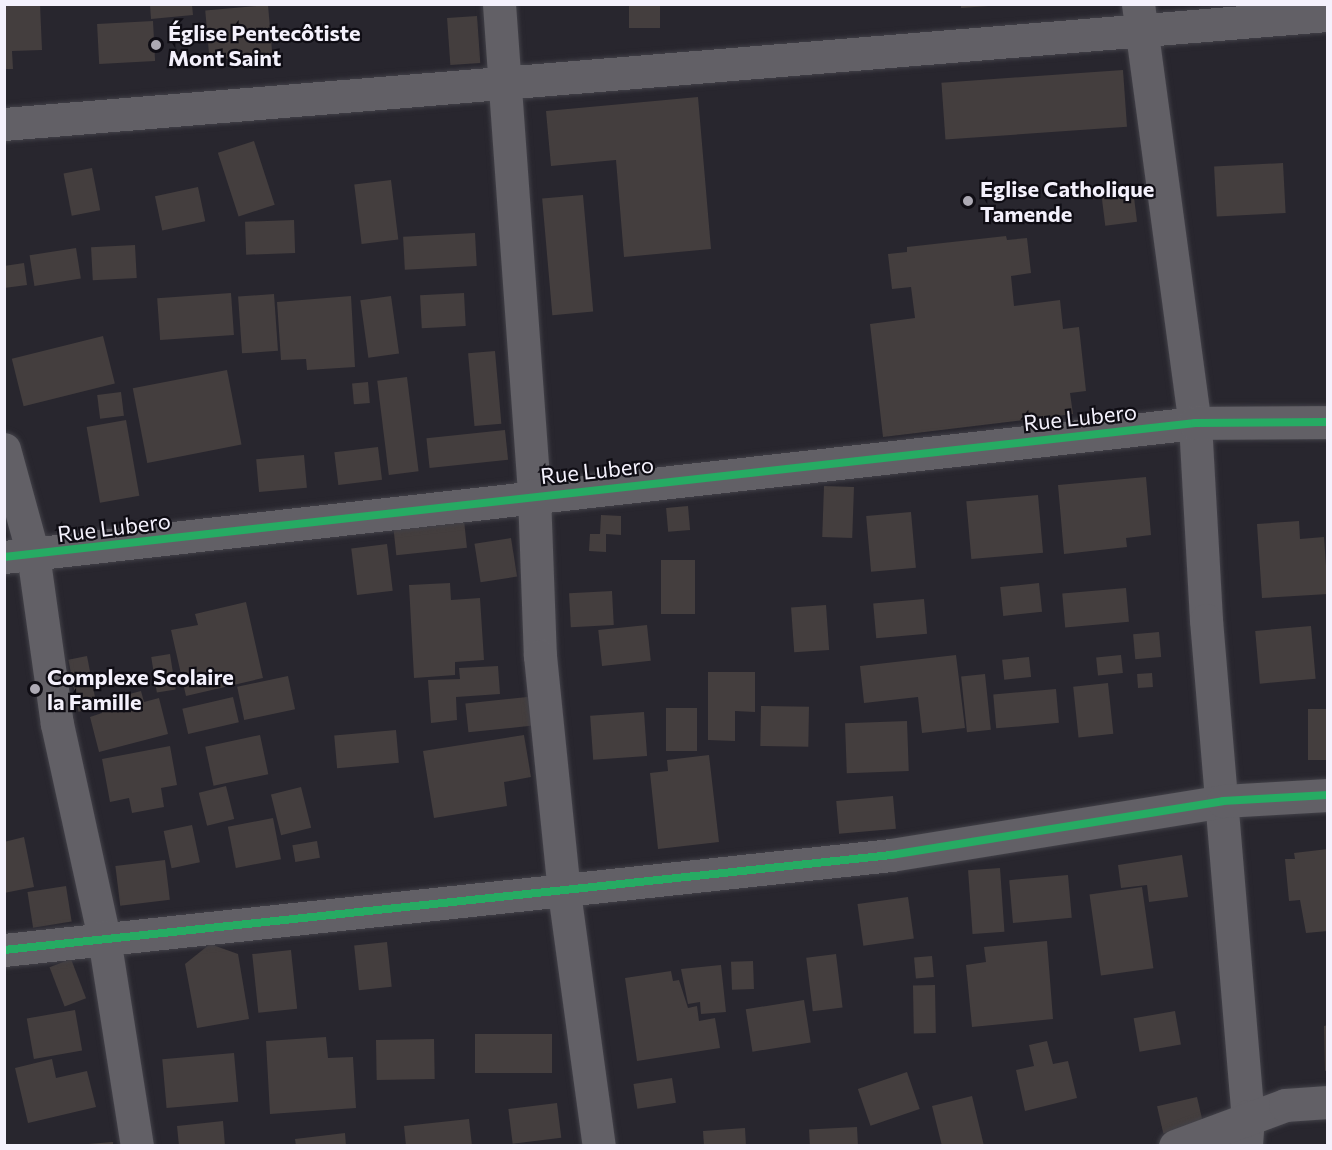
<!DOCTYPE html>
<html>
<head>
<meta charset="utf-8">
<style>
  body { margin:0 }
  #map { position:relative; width:1332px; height:1150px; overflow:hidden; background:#28262e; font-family:Commissioner,sans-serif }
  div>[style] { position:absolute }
  .building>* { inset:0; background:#443e3e; transform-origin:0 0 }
  .roads { filter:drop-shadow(0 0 2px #424148) drop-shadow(0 0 2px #424148) }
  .street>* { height:33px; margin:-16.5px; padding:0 16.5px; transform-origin:16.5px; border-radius:16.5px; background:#626066 }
  .cycleway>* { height:8px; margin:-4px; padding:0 4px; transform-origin:4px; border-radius:4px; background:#26ab63 }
  .dots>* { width:16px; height:16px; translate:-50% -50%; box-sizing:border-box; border:3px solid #0f0d14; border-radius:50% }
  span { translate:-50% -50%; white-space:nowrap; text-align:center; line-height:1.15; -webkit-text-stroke:4.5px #0f0d14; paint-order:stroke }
  .poi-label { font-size:22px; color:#f4f1fc; font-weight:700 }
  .left { translate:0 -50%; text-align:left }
  .street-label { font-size:22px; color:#f4f1fc }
  .frame { position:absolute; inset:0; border:6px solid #f4f1fc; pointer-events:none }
</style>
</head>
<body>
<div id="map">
  <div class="building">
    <i style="clip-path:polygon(4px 4px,40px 4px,42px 50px,12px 51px,13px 69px,4px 69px)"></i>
    <i style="left:629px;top:4px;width:31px;height:24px"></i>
    <i style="clip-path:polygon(961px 4px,989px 4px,989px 6px,961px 8px)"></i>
    <i style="clip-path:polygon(150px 5px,192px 5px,193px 15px,151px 19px)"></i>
    <i style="left:268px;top:5px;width:50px;height:63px;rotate:85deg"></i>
    <i style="left:477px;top:16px;width:47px;height:30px;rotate:86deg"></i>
    <i style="left:153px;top:21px;width:40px;height:56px;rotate:87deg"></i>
    <i style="left:1123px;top:70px;width:57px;height:182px;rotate:86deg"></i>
    <i style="clip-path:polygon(698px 97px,711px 249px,624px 257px,616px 160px,551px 166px,546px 111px)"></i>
    <i style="left:254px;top:141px;width:67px;height:38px;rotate:72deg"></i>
    <i style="left:1283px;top:163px;width:50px;height:69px;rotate:87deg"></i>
    <i style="left:92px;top:168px;width:43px;height:29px;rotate:79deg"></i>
    <i style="left:391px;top:180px;width:60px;height:37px;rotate:83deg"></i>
    <i style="left:198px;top:187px;width:35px;height:44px;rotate:78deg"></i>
    <i style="left:1133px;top:189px;width:33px;height:32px;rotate:83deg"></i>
    <i style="left:583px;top:195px;width:117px;height:41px;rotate:85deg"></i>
    <i style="left:294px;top:220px;width:33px;height:49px;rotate:88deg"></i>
    <i style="left:475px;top:233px;width:33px;height:72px;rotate:87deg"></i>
    <i style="clip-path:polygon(1006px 236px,1007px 240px,1027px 238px,1031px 273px,1011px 276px,1014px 306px,1060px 300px,1063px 329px,1079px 327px,1086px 391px,1070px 393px,1073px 414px,883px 437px,870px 324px,915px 318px,911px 287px,892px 289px,888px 254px,907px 252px,907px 247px)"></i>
    <i style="left:135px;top:245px;width:33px;height:44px;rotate:87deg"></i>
    <i style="left:76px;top:248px;width:31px;height:47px;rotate:81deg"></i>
    <i style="clip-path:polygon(24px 263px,27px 285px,4px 288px,4px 266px)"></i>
    <i style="left:231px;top:293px;width:42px;height:74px;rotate:86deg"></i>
    <i style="left:464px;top:293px;width:33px;height:44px;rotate:87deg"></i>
    <i style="left:274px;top:294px;width:57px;height:36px;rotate:86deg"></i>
    <i style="clip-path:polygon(351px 296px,355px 367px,307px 370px,306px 359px,281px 360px,277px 302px)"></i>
    <i style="left:391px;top:296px;width:58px;height:31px;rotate:82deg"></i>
    <i style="left:103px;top:336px;width:49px;height:94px;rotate:76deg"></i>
    <i style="left:495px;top:351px;width:73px;height:27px;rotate:85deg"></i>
    <i style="left:227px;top:370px;width:76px;height:96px;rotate:79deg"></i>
    <i style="left:407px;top:377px;width:95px;height:30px;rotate:83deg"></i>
    <i style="left:368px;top:382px;width:21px;height:16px;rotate:85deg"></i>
    <i style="left:121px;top:392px;width:24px;height:24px;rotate:83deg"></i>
    <i style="left:126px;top:420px;width:77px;height:40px;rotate:80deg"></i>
    <i style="left:505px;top:430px;width:30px;height:79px;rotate:84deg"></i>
    <i style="left:378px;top:447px;width:33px;height:44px;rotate:83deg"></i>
    <i style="left:304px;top:455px;width:33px;height:48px;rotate:85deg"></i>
    <i style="clip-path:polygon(1146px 477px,1151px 535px,1126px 538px,1127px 547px,1064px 554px,1058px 485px)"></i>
    <i style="left:824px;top:486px;width:30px;height:51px;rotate:2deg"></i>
    <i style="left:1038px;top:495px;width:58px;height:72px;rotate:85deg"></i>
    <i style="left:688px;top:506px;width:24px;height:22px;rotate:85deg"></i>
    <i style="left:911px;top:512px;width:56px;height:45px;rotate:85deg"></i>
    <i style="clip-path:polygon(601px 515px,621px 516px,621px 535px,606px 534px,606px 552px,589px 551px,590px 534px,600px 534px)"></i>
    <i style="left:464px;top:520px;width:28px;height:71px;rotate:84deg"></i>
    <i style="clip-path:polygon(1299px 521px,1300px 539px,1324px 537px,1328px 594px,1262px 598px,1257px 524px)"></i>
    <i style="left:511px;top:538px;width:39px;height:37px;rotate:81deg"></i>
    <i style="left:387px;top:544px;width:47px;height:36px;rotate:83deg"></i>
    <i style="left:661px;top:560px;width:34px;height:54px"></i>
    <i style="clip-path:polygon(450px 583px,451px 600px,480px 598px,484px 660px,455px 662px,455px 675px,414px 678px,409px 585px)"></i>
    <i style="left:1039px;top:583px;width:29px;height:39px;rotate:84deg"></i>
    <i style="left:1126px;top:588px;width:34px;height:64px;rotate:85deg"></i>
    <i style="left:612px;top:591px;width:34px;height:43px;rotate:87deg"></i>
    <i style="left:924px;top:599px;width:35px;height:51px;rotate:85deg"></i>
    <i style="clip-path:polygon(246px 602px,263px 678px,186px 696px,171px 630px,198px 625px,195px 614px)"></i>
    <i style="left:826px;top:605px;width:45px;height:35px;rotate:86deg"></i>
    <i style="left:647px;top:625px;width:36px;height:49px;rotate:84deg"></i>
    <i style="left:1311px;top:626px;width:53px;height:56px;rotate:85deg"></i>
    <i style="left:1159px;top:632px;width:25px;height:26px;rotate:85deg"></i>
    <i style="left:170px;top:654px;width:36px;height:19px;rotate:81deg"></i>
    <i style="clip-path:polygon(956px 655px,965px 728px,922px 733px,918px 697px,864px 703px,860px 666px)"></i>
    <i style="left:1121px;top:655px;width:18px;height:25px;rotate:84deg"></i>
    <i style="left:87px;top:656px;width:53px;height:19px;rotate:79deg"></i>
    <i style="left:1029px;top:657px;width:20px;height:27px;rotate:84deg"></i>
    <i style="clip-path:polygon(498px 666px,500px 694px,456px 697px,457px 720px,431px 723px,428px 680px,460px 679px,459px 668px)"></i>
    <i style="clip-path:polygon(708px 672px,755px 672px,755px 712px,735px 711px,735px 741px,708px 740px)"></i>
    <i style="left:1152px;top:673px;width:14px;height:15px;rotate:86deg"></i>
    <i style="left:985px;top:674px;width:56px;height:24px;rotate:84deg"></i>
    <i style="left:288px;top:676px;width:34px;height:52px;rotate:78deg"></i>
    <i style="left:1108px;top:683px;width:51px;height:35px;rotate:84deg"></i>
    <i style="left:1056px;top:689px;width:34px;height:63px;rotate:85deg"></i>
    <i style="clip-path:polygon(141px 691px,144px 702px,159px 698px,168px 734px,99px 752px,90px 717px,102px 713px,99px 702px)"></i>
    <i style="left:537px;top:696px;width:29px;height:72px;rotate:84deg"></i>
    <i style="left:233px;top:697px;width:26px;height:52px;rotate:77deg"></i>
    <i style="left:761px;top:706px;width:48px;height:40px;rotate:1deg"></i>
    <i style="left:666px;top:708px;width:31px;height:43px"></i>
    <i style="left:1308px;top:709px;width:20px;height:51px"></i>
    <i style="left:644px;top:712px;width:44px;height:54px;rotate:86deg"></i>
    <i style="left:907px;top:721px;width:50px;height:62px;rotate:88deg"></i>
    <i style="left:396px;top:730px;width:33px;height:62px;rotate:85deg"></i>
    <i style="left:260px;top:735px;width:40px;height:56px;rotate:78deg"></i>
    <i style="clip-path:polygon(524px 735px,531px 777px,504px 782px,507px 806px,434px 818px,423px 751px)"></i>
    <i style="clip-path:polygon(170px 746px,177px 785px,161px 788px,164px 807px,132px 813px,129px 798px,110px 802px,102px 759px)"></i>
    <i style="clip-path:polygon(709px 755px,719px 842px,658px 849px,650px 773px,668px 771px,667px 760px)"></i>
    <i style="left:226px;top:786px;width:34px;height:28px;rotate:76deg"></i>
    <i style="left:301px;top:787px;width:42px;height:31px;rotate:76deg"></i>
    <i style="left:893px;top:796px;width:33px;height:57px;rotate:85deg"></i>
    <i style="left:273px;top:818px;width:42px;height:46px;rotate:79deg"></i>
    <i style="left:192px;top:825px;width:38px;height:29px;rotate:78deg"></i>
    <i style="clip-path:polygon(24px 837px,34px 887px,4px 893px,4px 842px)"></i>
    <i style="left:317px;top:841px;width:17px;height:25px;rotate:80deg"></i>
    <i style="clip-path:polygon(1328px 849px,1328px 931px,1306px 933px,1300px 900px,1289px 901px,1285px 859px,1295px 859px,1294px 853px)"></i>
    <i style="clip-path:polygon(1182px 855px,1188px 897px,1149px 902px,1147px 885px,1121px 888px,1118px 865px)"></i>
    <i style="left:165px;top:860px;width:40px;height:50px;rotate:83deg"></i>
    <i style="left:1000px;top:868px;width:64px;height:32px;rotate:86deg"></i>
    <i style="left:1068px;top:875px;width:43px;height:59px;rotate:85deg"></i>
    <i style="left:66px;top:886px;width:36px;height:39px;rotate:81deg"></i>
    <i style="left:1142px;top:887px;width:82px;height:53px;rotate:82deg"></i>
    <i style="left:908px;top:897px;width:42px;height:51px;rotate:82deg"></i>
    <i style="clip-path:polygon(1047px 941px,1053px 1019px,972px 1027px,966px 965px,986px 962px,984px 947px)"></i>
    <i style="left:387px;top:942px;width:45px;height:33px;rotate:84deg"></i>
    <i style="clip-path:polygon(210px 944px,238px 954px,249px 1019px,197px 1028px,185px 964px)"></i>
    <i style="left:291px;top:950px;width:59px;height:39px;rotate:84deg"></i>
    <i style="left:836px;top:954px;width:54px;height:30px;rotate:83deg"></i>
    <i style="left:932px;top:956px;width:21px;height:18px;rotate:85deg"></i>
    <i style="left:71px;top:959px;width:42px;height:23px;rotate:69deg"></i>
    <i style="left:753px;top:961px;width:28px;height:22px;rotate:88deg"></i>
    <i style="clip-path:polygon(721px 965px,726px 1012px,701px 1014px,700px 1002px,688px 1004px,681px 969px)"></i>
    <i style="clip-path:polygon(671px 971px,673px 981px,679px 980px,688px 1008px,697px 1006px,699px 1021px,715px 1018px,720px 1048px,637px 1061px,625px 978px)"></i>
    <i style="left:935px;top:985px;width:48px;height:22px;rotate:89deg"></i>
    <i style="left:804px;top:1000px;width:43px;height:59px;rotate:81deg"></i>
    <i style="left:75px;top:1010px;width:41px;height:49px;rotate:80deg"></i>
    <i style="left:1175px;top:1011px;width:34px;height:42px;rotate:80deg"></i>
    <i style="clip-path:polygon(1328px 1025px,1328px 1070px,1325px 1071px,1324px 1026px)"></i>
    <i style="left:552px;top:1034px;width:39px;height:77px;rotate:90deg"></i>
    <i style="clip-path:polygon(326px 1037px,328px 1058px,353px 1057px,356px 1108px,270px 1114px,266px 1041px)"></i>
    <i style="left:434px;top:1039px;width:40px;height:58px;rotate:89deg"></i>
    <i style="clip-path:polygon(1047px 1041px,1053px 1064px,1068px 1061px,1077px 1098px,1025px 1111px,1016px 1070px,1034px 1066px,1029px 1045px)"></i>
    <i style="left:234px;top:1053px;width:49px;height:72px;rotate:85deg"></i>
    <i style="clip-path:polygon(52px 1059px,56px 1078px,87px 1071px,96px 1107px,28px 1123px,15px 1068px)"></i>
    <i style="left:907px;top:1072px;width:39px;height:52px;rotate:71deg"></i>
    <i style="left:672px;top:1078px;width:25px;height:39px;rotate:81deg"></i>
    <i style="clip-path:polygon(972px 1096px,984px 1146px,942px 1146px,932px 1106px)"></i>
    <i style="left:1197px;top:1097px;width:28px;height:41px;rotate:77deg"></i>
    <i style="left:557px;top:1103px;width:35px;height:49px;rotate:83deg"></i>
    <i style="clip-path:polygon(469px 1119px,472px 1146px,406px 1146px,404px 1126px)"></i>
    <i style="clip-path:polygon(223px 1121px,225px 1146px,179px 1146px,177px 1126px)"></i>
    <i style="left:857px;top:1127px;width:19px;height:48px;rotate:87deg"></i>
    <i style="clip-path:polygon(745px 1128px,746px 1146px,704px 1146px,703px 1131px)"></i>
    <i style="clip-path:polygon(345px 1133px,346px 1146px,296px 1146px,295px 1139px)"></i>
    <i style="clip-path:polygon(113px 1142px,113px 1146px,88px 1146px,88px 1144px)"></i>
  </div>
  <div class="roads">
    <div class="street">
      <i style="left:499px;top:4px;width:492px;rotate:85.9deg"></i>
      <i style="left:534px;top:495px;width:161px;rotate:87.9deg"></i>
      <i style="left:540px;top:656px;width:237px;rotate:84.2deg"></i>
      <i style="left:564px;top:892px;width:256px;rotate:82.2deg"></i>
      <i style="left:1138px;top:4px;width:423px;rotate:82.3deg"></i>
      <i style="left:1195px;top:423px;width:197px;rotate:86.8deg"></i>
      <i style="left:1206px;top:620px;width:498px;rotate:85.2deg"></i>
      <i style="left:1248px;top:1116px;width:30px;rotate:94deg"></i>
      <i style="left:4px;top:124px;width:1328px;rotate:-4.71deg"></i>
      <i style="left:4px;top:449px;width:109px;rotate:74.6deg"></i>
      <i style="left:33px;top:554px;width:172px;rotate:82deg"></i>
      <i style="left:57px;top:724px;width:219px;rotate:77.6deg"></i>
      <i style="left:104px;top:938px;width:211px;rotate:81deg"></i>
      <i style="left:4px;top:557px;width:1199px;rotate:-6.42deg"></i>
      <i style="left:1195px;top:423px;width:133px;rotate:-0.4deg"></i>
      <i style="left:4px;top:950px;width:892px;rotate:-6.11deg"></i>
      <i style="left:891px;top:855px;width:336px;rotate:-9.2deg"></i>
      <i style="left:1223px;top:801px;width:105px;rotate:-3.3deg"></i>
      <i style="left:1175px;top:1146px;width:117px;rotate:-20.4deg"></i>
      <i style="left:1285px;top:1105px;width:43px;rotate:-4deg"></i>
    </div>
  </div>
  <div class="cycleway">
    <i style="left:4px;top:557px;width:1199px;rotate:-6.42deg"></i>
    <i style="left:1195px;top:423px;width:133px;rotate:-0.4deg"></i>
    <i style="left:4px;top:950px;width:892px;rotate:-6.11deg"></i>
    <i style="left:891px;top:855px;width:336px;rotate:-9.2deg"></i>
    <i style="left:1223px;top:801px;width:105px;rotate:-3.3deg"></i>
  </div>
  <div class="dots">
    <i style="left:156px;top:45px;background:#adaab4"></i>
    <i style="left:968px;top:201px;background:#adaab4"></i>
    <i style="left:35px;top:689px;background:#adaab4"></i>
  </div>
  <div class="poi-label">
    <span class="left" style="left:168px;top:45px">Église Pentecôtiste<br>Mont Saint</span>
    <span class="left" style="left:980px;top:201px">Eglise Catholique<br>Tamende</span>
    <span class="left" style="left:47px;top:689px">Complexe Scolaire<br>la Famille</span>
  </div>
  <div class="street-label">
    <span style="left:1080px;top:417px;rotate:-6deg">Rue Lubero</span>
    <span style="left:597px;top:470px;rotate:-6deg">Rue Lubero</span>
    <span style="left:114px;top:527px;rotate:-7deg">Rue Lubero</span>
  </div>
  <div class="frame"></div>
</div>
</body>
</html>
